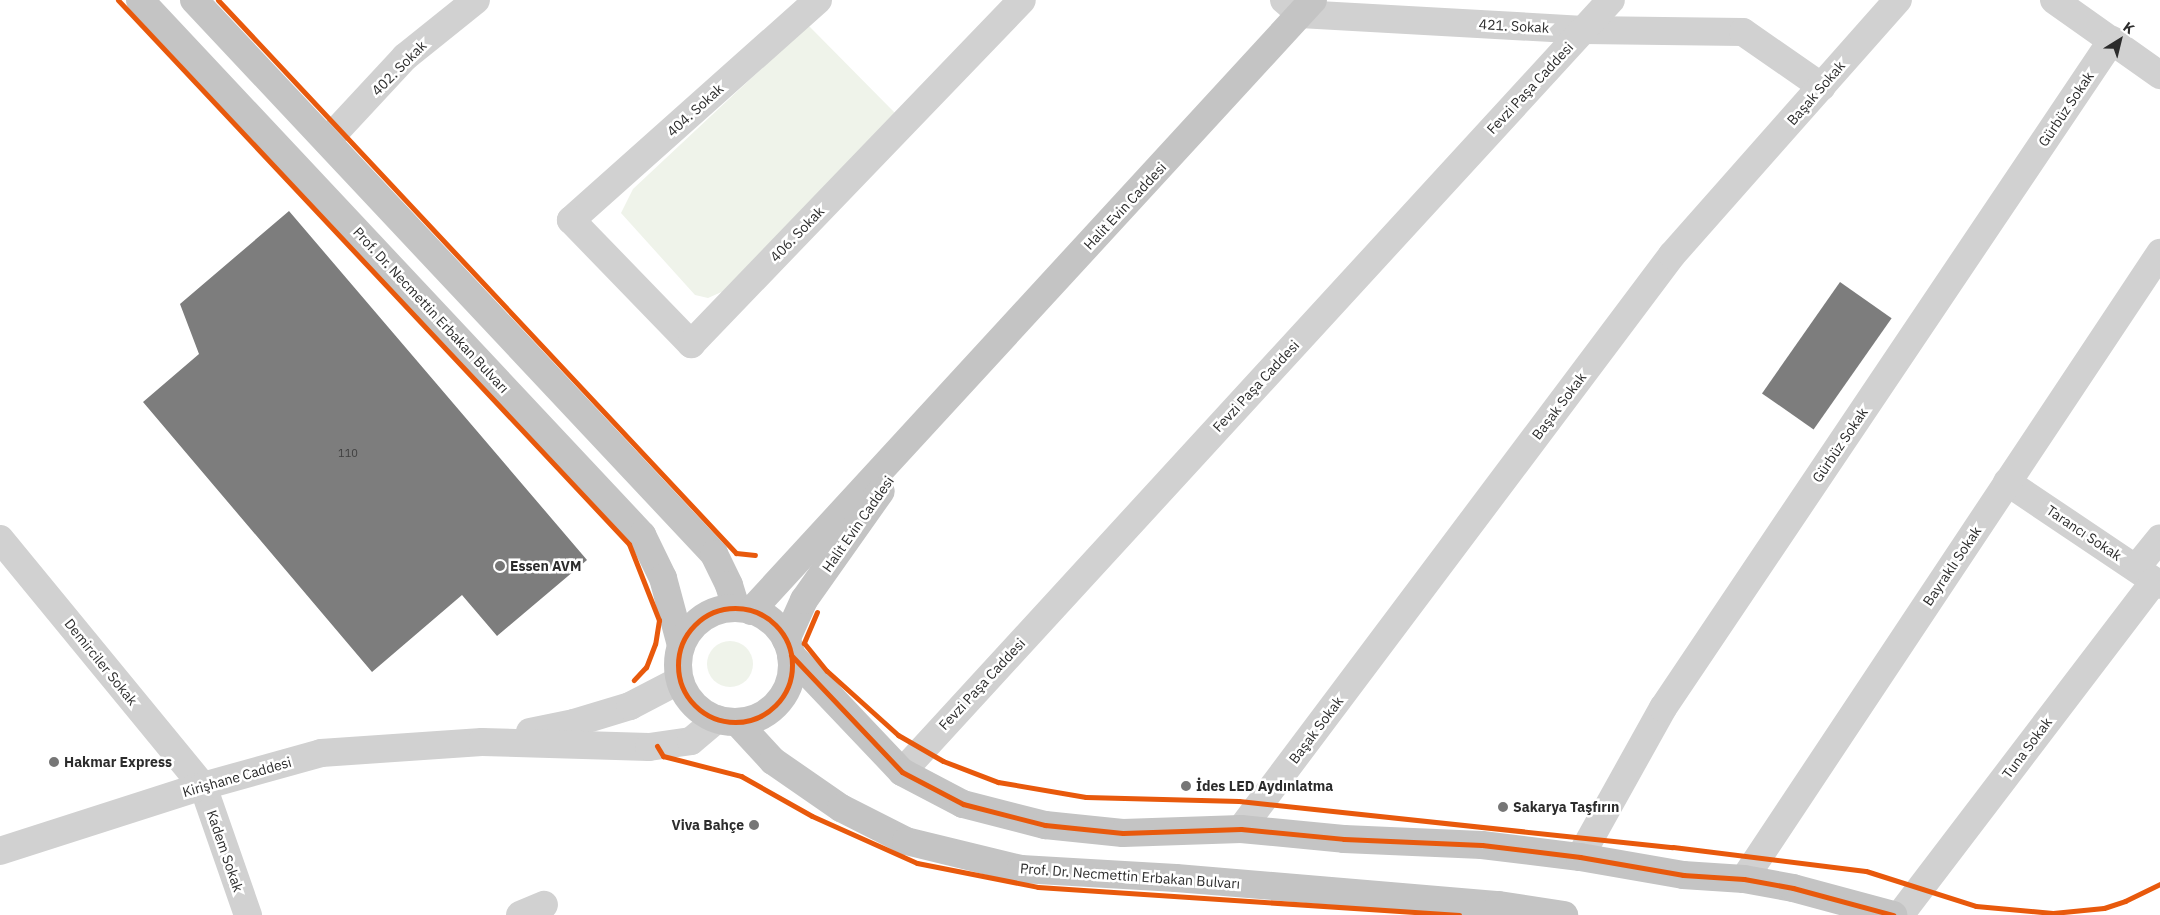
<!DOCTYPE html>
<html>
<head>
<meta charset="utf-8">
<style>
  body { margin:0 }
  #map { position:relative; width:2160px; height:915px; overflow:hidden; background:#fff; font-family:"IBM Plex Sans",sans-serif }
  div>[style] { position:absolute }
  .green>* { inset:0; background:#eff3ea }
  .round { border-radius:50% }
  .building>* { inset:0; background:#7d7d7d; transform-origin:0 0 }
  .minor>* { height:28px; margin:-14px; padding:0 14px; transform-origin:14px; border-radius:14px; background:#d1d1d1 }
  .major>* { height:28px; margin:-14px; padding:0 14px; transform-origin:14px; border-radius:14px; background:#c4c4c4 }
  .major>.ring { margin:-14px; padding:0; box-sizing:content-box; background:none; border:28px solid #c4c4c4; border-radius:50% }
  .cycleway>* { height:5px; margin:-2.5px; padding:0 2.5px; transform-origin:2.5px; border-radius:2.5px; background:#e8590c }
  .cycleway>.ring { margin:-2.5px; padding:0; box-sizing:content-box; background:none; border:5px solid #e8590c; border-radius:50% }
  .dots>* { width:14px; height:14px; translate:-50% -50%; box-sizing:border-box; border:2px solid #fff; border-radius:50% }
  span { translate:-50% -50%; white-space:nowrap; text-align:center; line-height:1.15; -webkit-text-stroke:5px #fff; paint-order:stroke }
  .number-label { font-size:11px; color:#404040 }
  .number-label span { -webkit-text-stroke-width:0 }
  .street-label { font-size:14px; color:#2c2c2c }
  .poi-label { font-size:14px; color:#2c2c2c; font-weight:700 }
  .left { translate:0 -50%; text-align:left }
  .right { translate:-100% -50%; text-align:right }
  .north { position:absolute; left:2095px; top:15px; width:50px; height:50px; -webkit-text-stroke:4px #fff; paint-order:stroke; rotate:36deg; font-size:14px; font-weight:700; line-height:20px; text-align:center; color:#2c2c2c }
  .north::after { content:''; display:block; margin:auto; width:18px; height:22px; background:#2c2c2c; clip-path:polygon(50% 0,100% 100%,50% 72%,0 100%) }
</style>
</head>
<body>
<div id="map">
  <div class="green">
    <i style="clip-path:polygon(808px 25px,896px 114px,726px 290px,708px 298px,695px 295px,621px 213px,633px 189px)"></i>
    <i class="round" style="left:707px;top:641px;width:46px;height:46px"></i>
  </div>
  <div class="building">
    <i style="clip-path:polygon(289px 211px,587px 560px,497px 636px,462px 595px,372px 672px,143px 402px,199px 354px,180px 304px)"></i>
    <i style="left:1840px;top:282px;width:63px;height:136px;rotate:35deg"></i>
  </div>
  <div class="minor">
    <i style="left:818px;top:0;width:331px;rotate:138.3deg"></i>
    <i style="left:571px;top:220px;width:173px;rotate:45.9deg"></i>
    <i style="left:691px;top:344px;width:477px;rotate:-46.1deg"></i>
    <i style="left:1284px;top:0;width:21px;rotate:41deg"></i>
    <i style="left:1300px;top:14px;width:284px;rotate:3.2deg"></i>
    <i style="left:1584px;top:30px;width:159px;rotate:0.7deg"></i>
    <i style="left:1743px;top:32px;width:96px;rotate:34.8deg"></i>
    <i style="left:2054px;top:0;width:130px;rotate:35.3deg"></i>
    <i style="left:327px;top:141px;width:115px;rotate:-47.1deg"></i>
    <i style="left:405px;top:57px;width:91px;rotate:-38.8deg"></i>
    <i style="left:2007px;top:482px;width:184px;rotate:33.9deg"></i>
    <i style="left:0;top:539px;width:320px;rotate:50.6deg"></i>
    <i style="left:203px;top:786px;width:137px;rotate:70.8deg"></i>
    <i style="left:2136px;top:568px;width:38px;rotate:-51deg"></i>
    <i style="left:530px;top:732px;width:45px;rotate:-11.6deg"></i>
    <i style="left:574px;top:723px;width:59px;rotate:-16.9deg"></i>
    <i style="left:630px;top:706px;width:56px;rotate:-27.5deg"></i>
    <i style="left:902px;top:772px;width:1048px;rotate:-47.44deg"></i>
    <i style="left:1241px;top:829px;width:718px;rotate:-53.1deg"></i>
    <i style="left:1672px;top:255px;width:341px;rotate:-48.5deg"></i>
    <i style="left:0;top:851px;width:213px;rotate:-17.8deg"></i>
    <i style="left:203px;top:786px;width:123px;rotate:-15.6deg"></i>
    <i style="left:321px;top:753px;width:161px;rotate:-3.9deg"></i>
    <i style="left:482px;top:742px;width:167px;rotate:1.7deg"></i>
    <i style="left:649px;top:747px;width:42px;rotate:-8.1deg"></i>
    <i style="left:691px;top:741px;width:34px;rotate:-40deg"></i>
    <i style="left:1580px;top:857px;width:171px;rotate:-60.9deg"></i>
    <i style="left:1663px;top:708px;width:805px;rotate:-56.09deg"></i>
    <i style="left:1744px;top:879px;width:752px;rotate:-56.39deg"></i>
    <i style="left:520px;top:915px;width:26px;rotate:-23deg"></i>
    <i style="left:1900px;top:915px;width:420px;rotate:-52.7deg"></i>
  </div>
  <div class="major">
    <i style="left:140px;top:0;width:734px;rotate:46.82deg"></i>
    <i style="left:642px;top:535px;width:48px;rotate:64deg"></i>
    <i style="left:663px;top:578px;width:69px;rotate:75deg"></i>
    <i style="left:194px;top:0;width:760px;rotate:46.81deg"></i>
    <i style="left:714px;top:554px;width:34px;rotate:64deg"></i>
    <i style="left:729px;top:585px;width:24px;rotate:73deg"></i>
    <i class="ring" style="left:678px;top:608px;width:86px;height:86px"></i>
    <i style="left:751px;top:611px;width:830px;rotate:-47.39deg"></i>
    <i style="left:786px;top:640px;width:44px;rotate:-65.8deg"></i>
    <i style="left:804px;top:600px;width:133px;rotate:-54.8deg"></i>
    <i style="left:791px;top:655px;width:161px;rotate:46.5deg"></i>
    <i style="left:902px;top:772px;width:69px;rotate:27.7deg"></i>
    <i style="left:963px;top:804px;width:85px;rotate:14.4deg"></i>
    <i style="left:1045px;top:825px;width:78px;rotate:5.9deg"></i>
    <i style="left:1123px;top:833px;width:118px;rotate:-1.9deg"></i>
    <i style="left:1241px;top:829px;width:103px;rotate:5.5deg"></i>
    <i style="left:1344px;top:839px;width:138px;rotate:2.5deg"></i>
    <i style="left:1482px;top:845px;width:99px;rotate:7deg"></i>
    <i style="left:1580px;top:857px;width:105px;rotate:9.9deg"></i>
    <i style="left:1683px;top:875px;width:61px;rotate:3.8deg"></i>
    <i style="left:1744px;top:879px;width:50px;rotate:10.4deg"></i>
    <i style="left:1793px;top:888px;width:104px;rotate:15.1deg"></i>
    <i style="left:737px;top:722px;width:53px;rotate:47.3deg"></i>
    <i style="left:773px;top:761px;width:83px;rotate:34.7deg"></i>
    <i style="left:841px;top:808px;width:73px;rotate:26.9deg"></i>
    <i style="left:906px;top:841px;width:118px;rotate:13.7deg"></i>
    <i style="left:1021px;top:869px;width:155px;rotate:3.3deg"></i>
    <i style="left:1176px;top:878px;width:324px;rotate:4.8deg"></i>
    <i style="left:1499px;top:905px;width:66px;rotate:8.7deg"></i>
  </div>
  <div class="cycleway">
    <i style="left:118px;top:0;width:746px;rotate:46.79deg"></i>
    <i style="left:629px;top:544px;width:82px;rotate:68.5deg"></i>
    <i style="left:659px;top:620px;width:24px;rotate:99deg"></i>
    <i style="left:655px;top:644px;width:25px;rotate:111deg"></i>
    <i style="left:646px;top:667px;width:18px;rotate:133deg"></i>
    <i style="left:218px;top:0;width:758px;rotate:46.87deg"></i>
    <i style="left:736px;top:553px;width:19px;rotate:6deg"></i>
    <i class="ring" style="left:678px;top:608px;width:109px;height:109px"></i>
    <i style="left:817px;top:612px;width:34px;rotate:113deg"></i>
    <i style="left:804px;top:643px;width:36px;rotate:51deg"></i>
    <i style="left:827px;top:671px;width:96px;rotate:42deg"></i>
    <i style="left:898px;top:735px;width:52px;rotate:30deg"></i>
    <i style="left:943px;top:761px;width:59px;rotate:20.9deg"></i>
    <i style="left:998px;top:782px;width:89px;rotate:9.7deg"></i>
    <i style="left:1086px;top:797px;width:153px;rotate:1.5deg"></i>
    <i style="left:1239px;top:801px;width:436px;rotate:6.1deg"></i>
    <i style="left:1673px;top:847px;width:194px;rotate:7.1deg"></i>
    <i style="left:1866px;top:871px;width:115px;rotate:17.7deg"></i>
    <i style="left:1976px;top:906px;width:77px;rotate:5.2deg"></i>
    <i style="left:2053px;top:913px;width:51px;rotate:-5.6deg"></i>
    <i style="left:2104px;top:908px;width:22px;rotate:-18deg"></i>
    <i style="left:2125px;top:901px;width:39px;rotate:-26deg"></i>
    <i style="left:791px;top:655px;width:161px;rotate:46.5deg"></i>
    <i style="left:902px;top:772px;width:69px;rotate:27.7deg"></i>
    <i style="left:963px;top:804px;width:85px;rotate:14.4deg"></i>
    <i style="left:1045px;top:825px;width:78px;rotate:5.9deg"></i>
    <i style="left:1123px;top:833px;width:118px;rotate:-1.9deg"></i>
    <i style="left:1241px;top:829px;width:103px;rotate:5.5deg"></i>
    <i style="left:1344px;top:839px;width:138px;rotate:2.5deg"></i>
    <i style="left:1482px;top:845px;width:99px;rotate:7deg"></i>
    <i style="left:1580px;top:857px;width:105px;rotate:9.9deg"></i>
    <i style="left:1683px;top:875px;width:61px;rotate:3.8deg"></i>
    <i style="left:1744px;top:879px;width:50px;rotate:10.4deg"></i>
    <i style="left:1793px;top:888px;width:104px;rotate:15.1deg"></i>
    <i style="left:657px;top:746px;width:12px;rotate:59deg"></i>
    <i style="left:663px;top:756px;width:81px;rotate:14.4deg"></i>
    <i style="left:741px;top:776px;width:81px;rotate:29.4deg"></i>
    <i style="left:812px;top:816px;width:115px;rotate:24.1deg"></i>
    <i style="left:917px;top:863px;width:123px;rotate:11.2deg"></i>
    <i style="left:1038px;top:887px;width:422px;rotate:3.8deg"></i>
  </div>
  <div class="dots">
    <i style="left:500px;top:566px;background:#767676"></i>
    <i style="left:54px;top:762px;background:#767676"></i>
    <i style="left:1186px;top:786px;background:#767676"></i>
    <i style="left:1503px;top:807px;background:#767676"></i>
    <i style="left:754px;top:825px;background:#767676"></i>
  </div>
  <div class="number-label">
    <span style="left:348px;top:453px">110</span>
  </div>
  <div class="street-label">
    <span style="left:1514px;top:26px;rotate:3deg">421. Sokak</span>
    <span style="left:399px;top:68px;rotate:-45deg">402. Sokak</span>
    <span style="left:1530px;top:88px;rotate:-47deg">Fevzi Paşa Caddesi</span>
    <span style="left:1816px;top:93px;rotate:-49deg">Başak Sokak</span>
    <span style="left:2066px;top:109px;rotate:-56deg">Gürbüz Sokak</span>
    <span style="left:695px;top:110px;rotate:-42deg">404. Sokak</span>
    <span style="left:1125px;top:206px;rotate:-47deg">Halit Evin Caddesi</span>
    <span style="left:797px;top:234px;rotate:-46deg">406. Sokak</span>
    <span style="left:431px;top:310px;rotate:47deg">Prof. Dr. Necmettin Erbakan Bulvarı</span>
    <span style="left:1256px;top:386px;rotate:-47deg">Fevzi Paşa Caddesi</span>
    <span style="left:1559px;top:406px;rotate:-53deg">Başak Sokak</span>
    <span style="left:1840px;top:445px;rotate:-56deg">Gürbüz Sokak</span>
    <span style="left:858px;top:524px;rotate:-55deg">Halit Evin Caddesi</span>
    <span style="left:2084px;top:533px;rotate:34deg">Tarancı Sokak</span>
    <span style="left:1952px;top:566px;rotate:-56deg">Bayraklı Sokak</span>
    <span style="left:101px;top:662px;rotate:51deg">Demirciler Sokak</span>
    <span style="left:982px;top:684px;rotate:-47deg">Fevzi Paşa Caddesi</span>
    <span style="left:1316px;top:730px;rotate:-53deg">Başak Sokak</span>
    <span style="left:2027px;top:748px;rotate:-53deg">Tuna Sokak</span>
    <span style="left:237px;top:777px;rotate:-16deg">Kirişhane Caddesi</span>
    <span style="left:225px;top:851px;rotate:71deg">Kadem Sokak</span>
    <span style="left:1130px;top:876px;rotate:4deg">Prof. Dr. Necmettin Erbakan Bulvarı</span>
  </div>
  <div class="poi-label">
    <span class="left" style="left:510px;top:566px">Essen AVM</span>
    <span class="left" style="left:64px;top:762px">Hakmar Express</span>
    <span class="left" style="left:1196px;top:786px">İdes LED Aydınlatma</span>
    <span class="left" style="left:1513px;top:807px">Sakarya Taşfırın</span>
    <span class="right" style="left:744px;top:825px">Viva Bahçe</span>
  </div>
  <div class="north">K</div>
</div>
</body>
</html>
